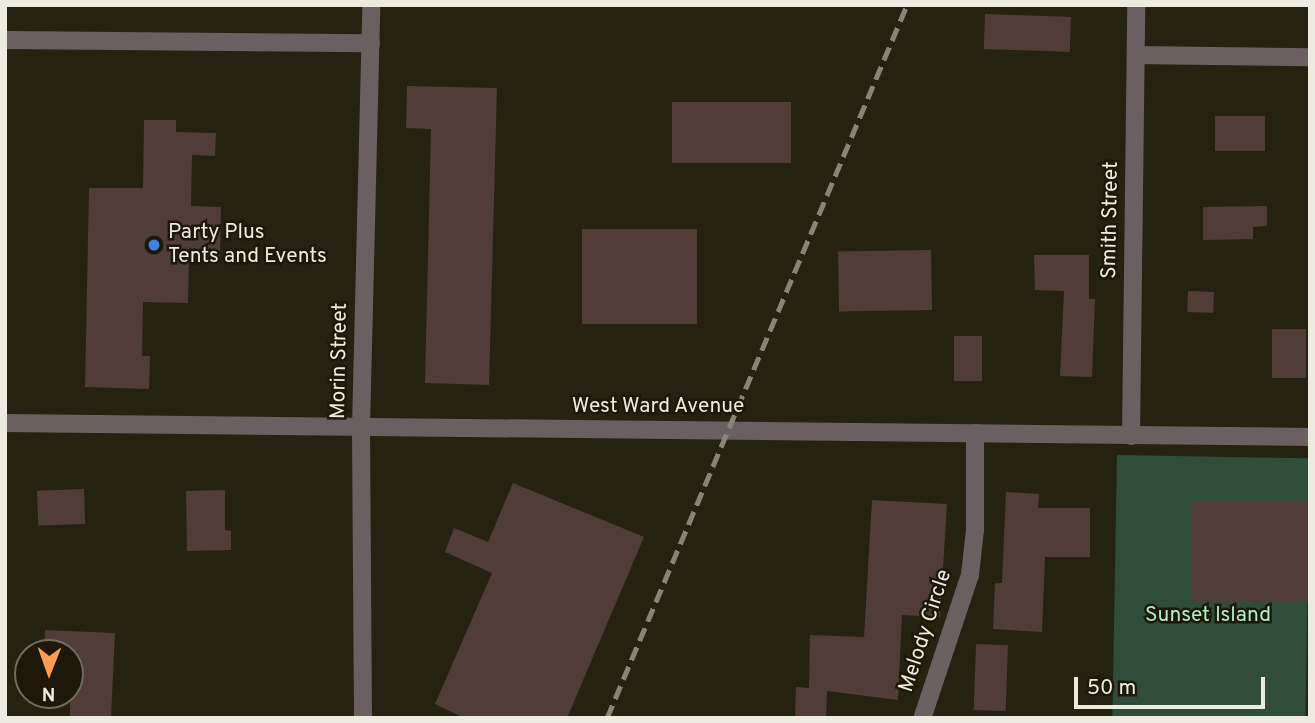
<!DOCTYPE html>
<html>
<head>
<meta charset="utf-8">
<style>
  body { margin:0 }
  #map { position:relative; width:1315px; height:723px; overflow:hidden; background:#262212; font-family:Overpass,sans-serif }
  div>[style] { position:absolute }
  .green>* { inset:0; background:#304d3a; transform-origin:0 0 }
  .building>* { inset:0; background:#503d37; transform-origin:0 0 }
  .minor>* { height:18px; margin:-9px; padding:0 9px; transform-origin:9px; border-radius:9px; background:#6a6061 }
  .rail>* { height:5px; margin-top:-2.5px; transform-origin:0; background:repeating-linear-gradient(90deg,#888578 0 14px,transparent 0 21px) }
  .dots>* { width:19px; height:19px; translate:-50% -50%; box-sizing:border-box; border:4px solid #1d1809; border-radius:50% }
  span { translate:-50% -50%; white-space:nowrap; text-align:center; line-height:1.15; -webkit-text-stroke:5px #1d1809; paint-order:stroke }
  .street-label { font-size:21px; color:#edebe0 }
  .poi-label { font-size:21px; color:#edebe0 }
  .left { translate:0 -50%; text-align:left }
  .park-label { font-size:21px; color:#afedc4 }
  .frame { position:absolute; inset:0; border:7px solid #edebe0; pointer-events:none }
  .north { position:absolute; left:14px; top:639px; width:70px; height:70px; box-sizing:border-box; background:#1d1809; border:2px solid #706c5f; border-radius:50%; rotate:181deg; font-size:19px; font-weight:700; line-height:28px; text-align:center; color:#edebe0 }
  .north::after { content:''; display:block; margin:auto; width:24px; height:32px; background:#fc9d53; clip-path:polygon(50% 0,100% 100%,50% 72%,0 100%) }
  .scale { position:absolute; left:1074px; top:677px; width:191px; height:32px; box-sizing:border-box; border:4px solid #edebe0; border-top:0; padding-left:9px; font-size:21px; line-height:24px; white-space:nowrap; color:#edebe0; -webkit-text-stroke:5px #1d1809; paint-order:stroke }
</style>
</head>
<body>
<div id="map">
  <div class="green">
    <i style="left:1117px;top:455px;width:193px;height:264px;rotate:1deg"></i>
  </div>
  <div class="building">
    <i style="left:985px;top:14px;width:86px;height:35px;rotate:2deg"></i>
    <i style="clip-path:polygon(407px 86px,497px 88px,489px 385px,425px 383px,431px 129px,406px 128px)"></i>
    <i style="left:672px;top:102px;width:119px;height:61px"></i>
    <i style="left:1215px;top:116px;width:50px;height:35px"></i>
    <i style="clip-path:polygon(144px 120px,176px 120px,176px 132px,216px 133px,215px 156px,192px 155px,191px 206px,221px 207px,220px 259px,189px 258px,188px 303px,143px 302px,142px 356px,150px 356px,149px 389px,85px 387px,89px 188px,143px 188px)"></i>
    <i style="clip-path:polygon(1267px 206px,1267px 226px,1253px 227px,1253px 239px,1203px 240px,1203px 207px)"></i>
    <i style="left:582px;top:229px;width:115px;height:95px"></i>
    <i style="left:931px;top:250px;width:60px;height:93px;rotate:89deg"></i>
    <i style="clip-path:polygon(1034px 255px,1089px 255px,1089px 299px,1095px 299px,1092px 377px,1060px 376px,1064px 291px,1035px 290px)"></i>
    <i style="left:1188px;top:291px;width:26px;height:21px;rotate:2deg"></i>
    <i style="left:1272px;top:329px;width:34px;height:49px"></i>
    <i style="left:954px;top:336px;width:28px;height:45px"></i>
    <i style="clip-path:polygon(513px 483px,644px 537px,567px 718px,464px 718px,435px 704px,492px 573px,445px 552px,454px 528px,488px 542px)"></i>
    <i style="left:84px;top:489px;width:35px;height:47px;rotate:88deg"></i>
    <i style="clip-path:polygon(225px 490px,225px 530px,231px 531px,231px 550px,187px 551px,186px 491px)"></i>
    <i style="clip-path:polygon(1006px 492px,1039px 494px,1038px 508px,1090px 508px,1090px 557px,1045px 557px,1042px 632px,993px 629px,995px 583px,1002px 583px)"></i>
    <i style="clip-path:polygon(872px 500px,947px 504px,940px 617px,902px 615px,898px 700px,827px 691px,826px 718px,795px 718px,796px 687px,809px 688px,810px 635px,864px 637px)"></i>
    <i style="left:1191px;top:502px;width:119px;height:100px"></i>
    <i style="clip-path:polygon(45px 630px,115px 633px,111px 718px,70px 718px,70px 653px,44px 653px)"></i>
    <i style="left:976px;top:644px;width:32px;height:66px;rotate:2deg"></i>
  </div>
  <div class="minor">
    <i style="left:5px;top:40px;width:366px;rotate:0.5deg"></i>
    <i style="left:1136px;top:55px;width:174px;rotate:0.7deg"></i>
    <i style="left:5px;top:423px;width:1305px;rotate:0.61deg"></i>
    <i style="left:1131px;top:436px;width:431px;rotate:-89.3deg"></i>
    <i style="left:923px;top:716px;width:149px;rotate:-71.6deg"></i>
    <i style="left:970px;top:575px;width:45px;rotate:-83.7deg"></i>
    <i style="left:975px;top:530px;width:97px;rotate:-90deg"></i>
    <i style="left:363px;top:718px;width:290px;rotate:-90.4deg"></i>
    <i style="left:361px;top:428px;width:423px;rotate:-88.6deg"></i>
  </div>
  <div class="rail">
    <i style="left:607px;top:718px;width:774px;rotate:-67.18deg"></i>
  </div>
  <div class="dots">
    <i style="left:154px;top:245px;background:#3f7fe0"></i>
  </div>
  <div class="street-label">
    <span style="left:1111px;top:220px;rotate:-89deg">Smith Street</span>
    <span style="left:340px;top:361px;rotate:-89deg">Morin Street</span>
    <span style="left:658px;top:407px">West Ward Avenue</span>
    <span style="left:926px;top:631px;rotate:-72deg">Melody Circle</span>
  </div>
  <div class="poi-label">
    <span class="left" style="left:168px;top:245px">Party Plus<br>Tents and Events</span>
  </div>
  <div class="park-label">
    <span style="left:1208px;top:616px">Sunset Island</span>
  </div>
  <div class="frame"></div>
  <div class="north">N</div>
  <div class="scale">50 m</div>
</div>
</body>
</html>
